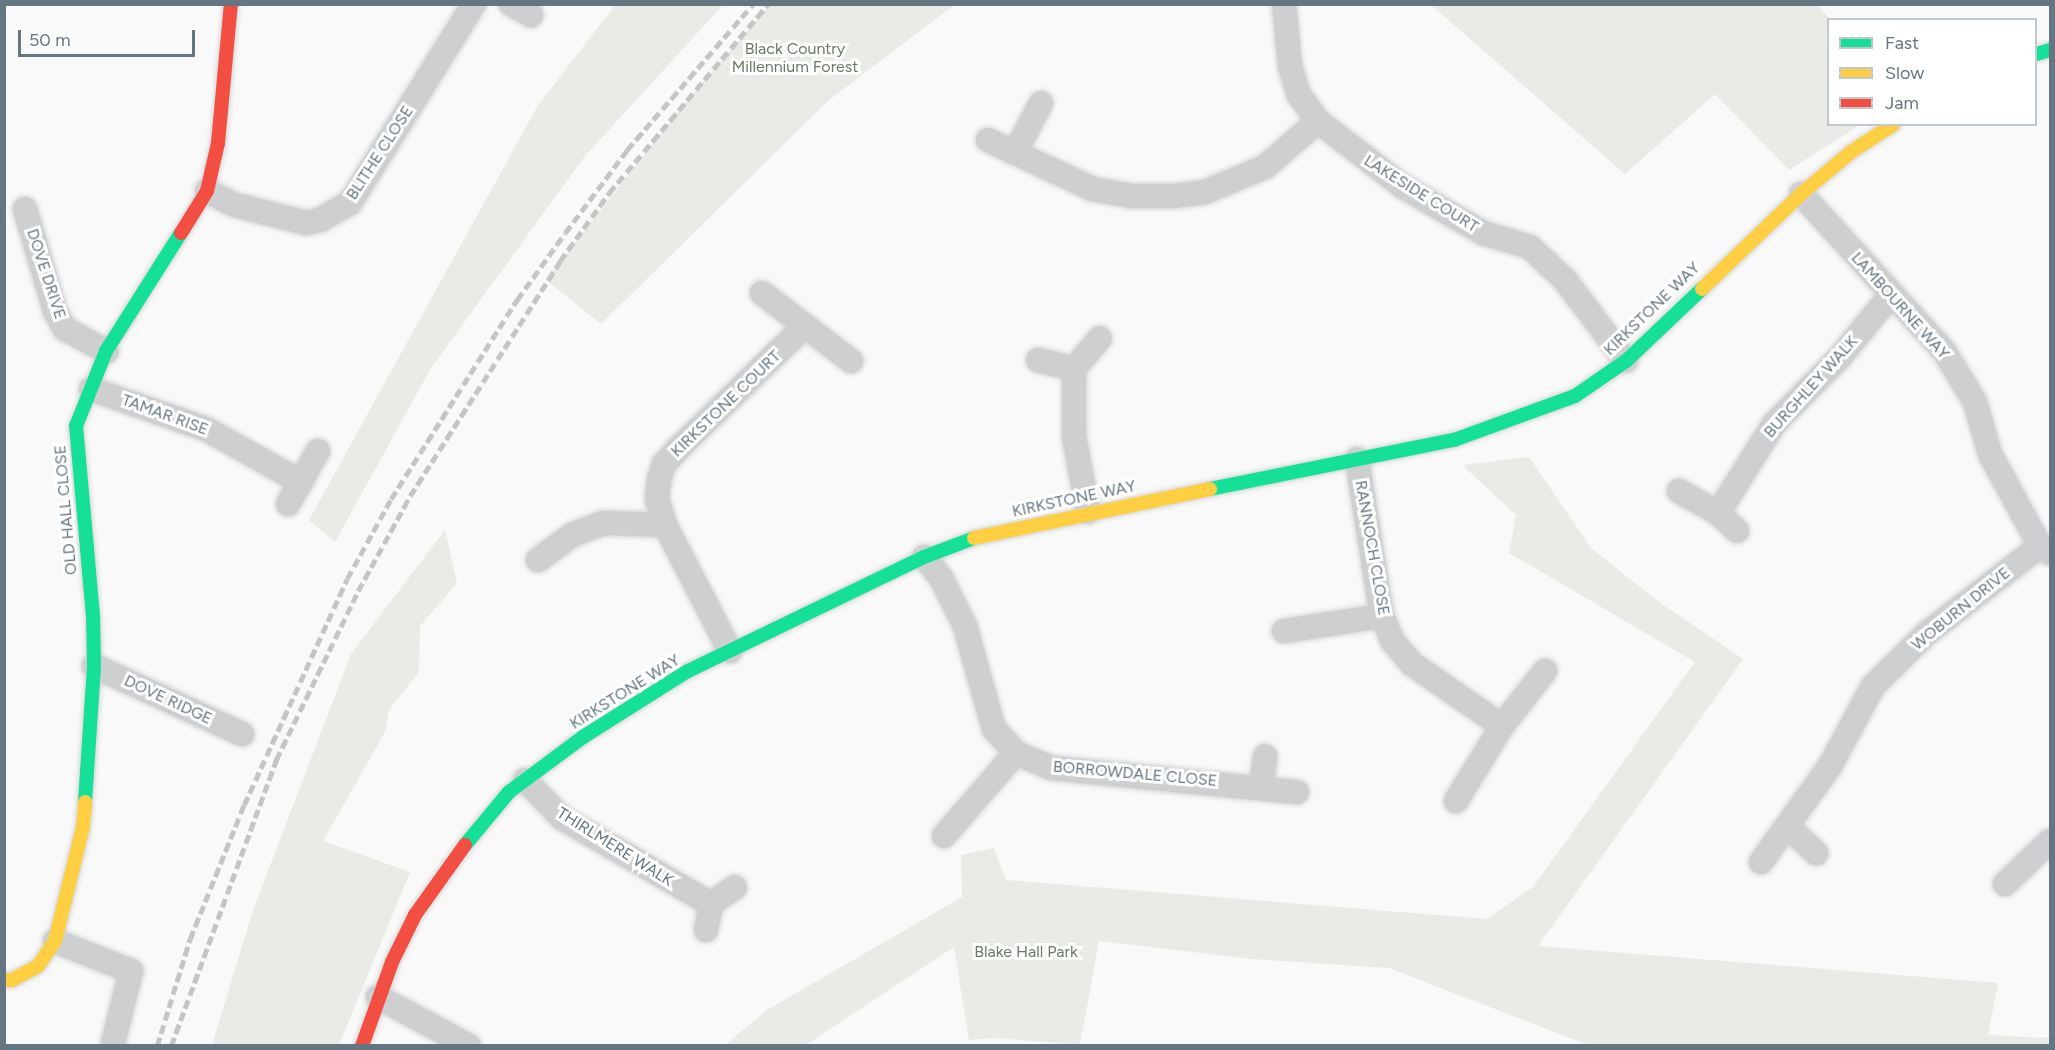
<!DOCTYPE html>
<html>
<head>
<meta charset="utf-8">
<style>
  body { margin:0 }
  #map { position:relative; width:2055px; height:1050px; overflow:hidden; background:#f9f9f9; font-family:Figtree,sans-serif }
  div>[style] { position:absolute }
  .green>* { inset:0; background:#e8ebe6 }
  .roads { filter:drop-shadow(0 0 2px #d5d6d7) drop-shadow(0 0 2px #d5d6d7) }
  .street>* { height:24px; margin:-12px; padding:0 12px; transform-origin:12px; border-radius:12px; background:#cecfd0 }
  .fast>* { height:14px; margin:-7px; padding:0 7px; transform-origin:7px; border-radius:7px; background:#16e098 }
  .slow>* { height:14px; margin:-7px; padding:0 7px; transform-origin:7px; border-radius:7px; background:#ffcf43 }
  .jam>* { height:14px; margin:-7px; padding:0 7px; transform-origin:7px; border-radius:7px; background:#f24e42 }
  .rail>* { height:4.5px; margin-top:-2.25px; transform-origin:0; background:repeating-linear-gradient(90deg,#c3c5c6 0 9px,transparent 0 13.5px) }
  span { translate:-50% -50%; white-space:nowrap; text-align:center; line-height:1.15; -webkit-text-stroke:6px #fff; paint-order:stroke }
  .park-label { font-size:16px; color:#687a64 }
  .street-label { font-size:16px; color:#657683 }
  .frame { position:absolute; inset:0; border:6px solid #657683; pointer-events:none }
  .legend { position:absolute; left:1827px; top:18px; width:210px; height:108px; box-sizing:border-box; background:#fff; border:2px solid #c1c8cd; margin:0; padding:8px 10px; list-style:none; font-size:18px; color:#657683 }
  .legend li { display:flex; align-items:center; gap:12px; height:30px }
  .legend b { width:30px; border:2px solid #c1c8cd }
  .scale { position:absolute; left:18px; top:30px; width:177px; height:27px; box-sizing:border-box; border:3px solid #657683; border-top:0; padding-left:8px; font-size:18px; line-height:21px; white-space:nowrap; color:#657683; -webkit-text-stroke:4px #fff; paint-order:stroke }
</style>
</head>
<body>
<div id="map">
  <div class="green">
    <i style="clip-path:polygon(615px 5px,723px 5px,585px 156px,431px 368px,335px 542px,309px 520px,537px 107px)"></i>
    <i style="clip-path:polygon(770px 5px,954px 5px,828px 101px,601px 324px,546px 280px,688px 99px)"></i>
    <i style="clip-path:polygon(1431px 5px,1817px 5px,1830px 19px,1828px 124px,1860px 125px,1789px 170px,1715px 94px,1625px 174px)"></i>
    <i style="clip-path:polygon(1529px 457px,1591px 548px,1659px 602px,1743px 659px,1538px 946px,1998px 983px,1988px 1035px,2050px 1038px,2050px 1045px,1588px 1045px,1389px 968px,1252px 959px,1099px 941px,1080px 1045px,996px 1038px,969px 1040px,954px 947px,806px 1045px,725px 1045px,767px 1010px,962px 897px,961px 855px,994px 848px,1006px 880px,1487px 919px,1533px 887px,1695px 662px,1509px 553px,1516px 515px,1462px 465px)"></i>
    <i style="clip-path:polygon(445px 530px,457px 583px,420px 626px,419px 672px,389px 710px,385px 732px,323px 841px,410px 872px,339px 1045px,212px 1045px,253px 910px,351px 654px)"></i>
  </div>
  <div class="roads">
    <div class="street">
      <i style="left:511px;top:4px;width:23px;rotate:29deg"></i>
      <i style="left:1284px;top:4px;width:62px;rotate:84.5deg"></i>
      <i style="left:1290px;top:66px;width:30px;rotate:73deg"></i>
      <i style="left:1299px;top:95px;width:32px;rotate:54deg"></i>
      <i style="left:1318px;top:121px;width:106px;rotate:37.7deg"></i>
      <i style="left:1402px;top:186px;width:94px;rotate:30.1deg"></i>
      <i style="left:1483px;top:233px;width:49px;rotate:16.6deg"></i>
      <i style="left:1530px;top:247px;width:48px;rotate:43.3deg"></i>
      <i style="left:1565px;top:280px;width:101px;rotate:53deg"></i>
      <i style="left:988px;top:140px;width:115px;rotate:25.2deg"></i>
      <i style="left:1092px;top:189px;width:39px;rotate:10deg"></i>
      <i style="left:1130px;top:196px;width:44px"></i>
      <i style="left:1174px;top:196px;width:31px;rotate:-7deg"></i>
      <i style="left:1205px;top:192px;width:65px;rotate:-22.6deg"></i>
      <i style="left:1265px;top:167px;width:70px;rotate:-41deg"></i>
      <i style="left:1015px;top:153px;width:56px;rotate:-62.5deg"></i>
      <i style="left:207px;top:191px;width:31px;rotate:27deg"></i>
      <i style="left:235px;top:205px;width:73px;rotate:14.2deg"></i>
      <i style="left:306px;top:223px;width:14px;rotate:-12deg"></i>
      <i style="left:320px;top:220px;width:34px;rotate:-30deg"></i>
      <i style="left:350px;top:203px;width:234px;rotate:-58.1deg"></i>
      <i style="left:1801px;top:194px;width:212px;rotate:47.7deg"></i>
      <i style="left:1944px;top:351px;width:60px;rotate:58.7deg"></i>
      <i style="left:1975px;top:402px;width:54px;rotate:73.9deg"></i>
      <i style="left:1990px;top:454px;width:105px;rotate:61.5deg"></i>
      <i style="left:2040px;top:546px;width:12px;rotate:35deg"></i>
      <i style="left:25px;top:209px;width:106px;rotate:73.6deg"></i>
      <i style="left:55px;top:311px;width:21px;rotate:61deg"></i>
      <i style="left:65px;top:329px;width:47px;rotate:28.2deg"></i>
      <i style="left:762px;top:293px;width:112px;rotate:37.4deg"></i>
      <i style="left:1038px;top:360px;width:37px;rotate:14deg"></i>
      <i style="left:1074px;top:369px;width:40px;rotate:-50deg"></i>
      <i style="left:1074px;top:369px;width:67px;rotate:90deg"></i>
      <i style="left:1074px;top:436px;width:77px;rotate:79.6deg"></i>
      <i style="left:91px;top:389px;width:122px;rotate:19.2deg"></i>
      <i style="left:206px;top:429px;width:109px;rotate:29.2deg"></i>
      <i style="left:1357px;top:459px;width:159px;rotate:81deg"></i>
      <i style="left:1382px;top:616px;width:28px;rotate:67deg"></i>
      <i style="left:1393px;top:642px;width:29px;rotate:49deg"></i>
      <i style="left:1412px;top:664px;width:109px;rotate:34.6deg"></i>
      <i style="left:1679px;top:491px;width:45px;rotate:29.4deg"></i>
      <i style="left:1718px;top:513px;width:26px;rotate:43deg"></i>
      <i style="left:288px;top:504px;width:61px;rotate:-60.5deg"></i>
      <i style="left:1718px;top:513px;width:105px;rotate:-57.8deg"></i>
      <i style="left:1774px;top:424px;width:94px;rotate:-45.4deg"></i>
      <i style="left:1840px;top:357px;width:79px;rotate:-50.7deg"></i>
      <i style="left:924px;top:557px;width:27px;rotate:51deg"></i>
      <i style="left:941px;top:578px;width:54px;rotate:63.4deg"></i>
      <i style="left:965px;top:626px;width:107px;rotate:74.3deg"></i>
      <i style="left:994px;top:729px;width:33px;rotate:47deg"></i>
      <i style="left:1016px;top:753px;width:38px;rotate:23deg"></i>
      <i style="left:1051px;top:768px;width:247px;rotate:5.6deg"></i>
      <i style="left:538px;top:560px;width:42px;rotate:-36.3deg"></i>
      <i style="left:572px;top:535px;width:33px;rotate:-21deg"></i>
      <i style="left:603px;top:523px;width:62px;rotate:1.8deg"></i>
      <i style="left:1284px;top:631px;width:99px;rotate:-8.7deg"></i>
      <i style="left:730px;top:651px;width:142px;rotate:-117.3deg"></i>
      <i style="left:665px;top:525px;width:27px;rotate:-107deg"></i>
      <i style="left:657px;top:499px;width:19px;rotate:-84deg"></i>
      <i style="left:659px;top:480px;width:17px;rotate:-73deg"></i>
      <i style="left:664px;top:464px;width:26px;rotate:-47deg"></i>
      <i style="left:682px;top:445px;width:171px;rotate:-44.1deg"></i>
      <i style="left:94px;top:666px;width:163px;rotate:24.7deg"></i>
      <i style="left:525px;top:780px;width:53px;rotate:45.8deg"></i>
      <i style="left:562px;top:818px;width:172px;rotate:30deg"></i>
      <i style="left:1261px;top:786px;width:30px;rotate:-82deg"></i>
      <i style="left:1456px;top:801px;width:88px;rotate:-58.5deg"></i>
      <i style="left:1502px;top:726px;width:70px;rotate:-52deg"></i>
      <i style="left:1787px;top:826px;width:40px;rotate:43deg"></i>
      <i style="left:944px;top:836px;width:110px;rotate:-49.1deg"></i>
      <i style="left:1761px;top:862px;width:118px;rotate:-54.3deg"></i>
      <i style="left:1830px;top:766px;width:91px;rotate:-61.7deg"></i>
      <i style="left:1873px;top:686px;width:74px;rotate:-44.5deg"></i>
      <i style="left:1926px;top:634px;width:144px;rotate:-37.7deg"></i>
      <i style="left:2005px;top:884px;width:62px;rotate:-43.7deg"></i>
      <i style="left:706px;top:930px;width:26px;rotate:-79deg"></i>
      <i style="left:711px;top:904px;width:29px;rotate:-35deg"></i>
      <i style="left:55px;top:941px;width:82px;rotate:21.5deg"></i>
      <i style="left:131px;top:971px;width:74px;rotate:104deg"></i>
      <i style="left:378px;top:997px;width:103px;rotate:28.3deg"></i>
    </div>
    <div class="fast">
      <i style="left:2036px;top:54px;width:15px;rotate:-16deg"></i>
      <i style="left:1210px;top:489px;width:249px;rotate:-11.4deg"></i>
      <i style="left:1454px;top:440px;width:129px;rotate:-20deg"></i>
      <i style="left:1575px;top:396px;width:62px;rotate:-34.5deg"></i>
      <i style="left:1626px;top:361px;width:105px;rotate:-43.5deg"></i>
      <i style="left:85px;top:802px;width:136px;rotate:-86.2deg"></i>
      <i style="left:94px;top:666px;width:50px;rotate:-91.1deg"></i>
      <i style="left:93px;top:616px;width:191px;rotate:-95.1deg"></i>
      <i style="left:76px;top:426px;width:81px;rotate:-68.2deg"></i>
      <i style="left:106px;top:351px;width:140px;rotate:-57.6deg"></i>
      <i style="left:465px;top:845px;width:69px;rotate:-50.3deg"></i>
      <i style="left:509px;top:792px;width:92px;rotate:-36.6deg"></i>
      <i style="left:583px;top:737px;width:124px;rotate:-32.2deg"></i>
      <i style="left:688px;top:671px;width:262px;rotate:-25.8deg"></i>
      <i style="left:924px;top:557px;width:53px;rotate:-20.8deg"></i>
    </div>
    <div class="slow">
      <i style="left:1702px;top:289px;width:137px;rotate:-43.8deg"></i>
      <i style="left:1801px;top:194px;width:65px;rotate:-40deg"></i>
      <i style="left:1851px;top:152px;width:51px;rotate:-33.1deg"></i>
      <i style="left:974px;top:538px;width:241px;rotate:-11.7deg"></i>
      <i style="left:4px;top:980px;width:8px"></i>
      <i style="left:12px;top:980px;width:30px;rotate:-28deg"></i>
      <i style="left:38px;top:966px;width:30px;rotate:-56deg"></i>
      <i style="left:55px;top:941px;width:117px;rotate:-76.2deg"></i>
      <i style="left:83px;top:827px;width:25px;rotate:-85deg"></i>
    </div>
    <div class="jam">
      <i style="left:181px;top:233px;width:49px;rotate:-58.2deg"></i>
      <i style="left:207px;top:191px;width:49px;rotate:-77.1deg"></i>
      <i style="left:218px;top:143px;width:140px;rotate:-84.7deg"></i>
      <i style="left:362px;top:1046px;width:89px;rotate:-70.3deg"></i>
      <i style="left:392px;top:962px;width:52px;rotate:-63.9deg"></i>
      <i style="left:415px;top:915px;width:86px;rotate:-54.5deg"></i>
    </div>
  </div>
  <div class="rail">
    <i style="left:157px;top:1046px;width:112px;rotate:-72.9deg"></i>
    <i style="left:190px;top:939px;width:144px;rotate:-68.1deg"></i>
    <i style="left:244px;top:805px;width:248px;rotate:-65.5deg"></i>
    <i style="left:347px;top:579px;width:91px;rotate:-61.2deg"></i>
    <i style="left:391px;top:499px;width:236px;rotate:-57.7deg"></i>
    <i style="left:517px;top:300px;width:82px;rotate:-54.4deg"></i>
    <i style="left:565px;top:233px;width:104px;rotate:-53.2deg"></i>
    <i style="left:627px;top:150px;width:193px;rotate:-49.2deg"></i>
    <i style="left:171px;top:1046px;width:305px;rotate:-69.8deg"></i>
    <i style="left:276px;top:760px;width:188px;rotate:-64.1deg"></i>
    <i style="left:358px;top:591px;width:108px;rotate:-61.3deg"></i>
    <i style="left:410px;top:496px;width:279px;rotate:-57.4deg"></i>
    <i style="left:560px;top:261px;width:84px;rotate:-54.2deg"></i>
    <i style="left:609px;top:193px;width:247px;rotate:-49.9deg"></i>
  </div>
  <div class="park-label">
    <span style="left:795px;top:58px">Black Country<br>Millennium Forest</span>
    <span style="left:1026px;top:952px">Blake Hall Park</span>
  </div>
  <div class="street-label">
    <span style="left:380px;top:153px;rotate:-57deg">BLITHE CLOSE</span>
    <span style="left:1421px;top:194px;rotate:32deg">LAKESIDE COURT</span>
    <span style="left:46px;top:274px;rotate:72deg">DOVE DRIVE</span>
    <span style="left:1900px;top:306px;rotate:48deg">LAMBOURNE WAY</span>
    <span style="left:1652px;top:309px;rotate:-44deg">KIRKSTONE WAY</span>
    <span style="left:1811px;top:387px;rotate:-48deg">BURGHLEY WALK</span>
    <span style="left:726px;top:404px;rotate:-44deg">KIRKSTONE COURT</span>
    <span style="left:165px;top:415px;rotate:20deg">TAMAR RISE</span>
    <span style="left:1074px;top:499px;rotate:-12deg">KIRKSTONE WAY</span>
    <span style="left:66px;top:510px;rotate:-95deg">OLD HALL CLOSE</span>
    <span style="left:1372px;top:548px;rotate:80deg">RANNOCH CLOSE</span>
    <span style="left:1961px;top:609px;rotate:-39deg">WOBURN DRIVE</span>
    <span style="left:625px;top:692px;rotate:-32deg">KIRKSTONE WAY</span>
    <span style="left:168px;top:700px;rotate:25deg">DOVE RIDGE</span>
    <span style="left:1135px;top:774px;rotate:5deg">BORROWDALE CLOSE</span>
    <span style="left:615px;top:847px;rotate:32deg">THIRLMERE WALK</span>
  </div>
  <div class="frame"></div>
  <ul class="legend">
  <li><b style="height:8px;background:#16e098"></b>Fast</li>
  <li><b style="height:8px;background:#ffcf43"></b>Slow</li>
  <li><b style="height:8px;background:#f24e42"></b>Jam</li>
  </ul>
  <div class="scale">50 m</div>
</div>
</body>
</html>
